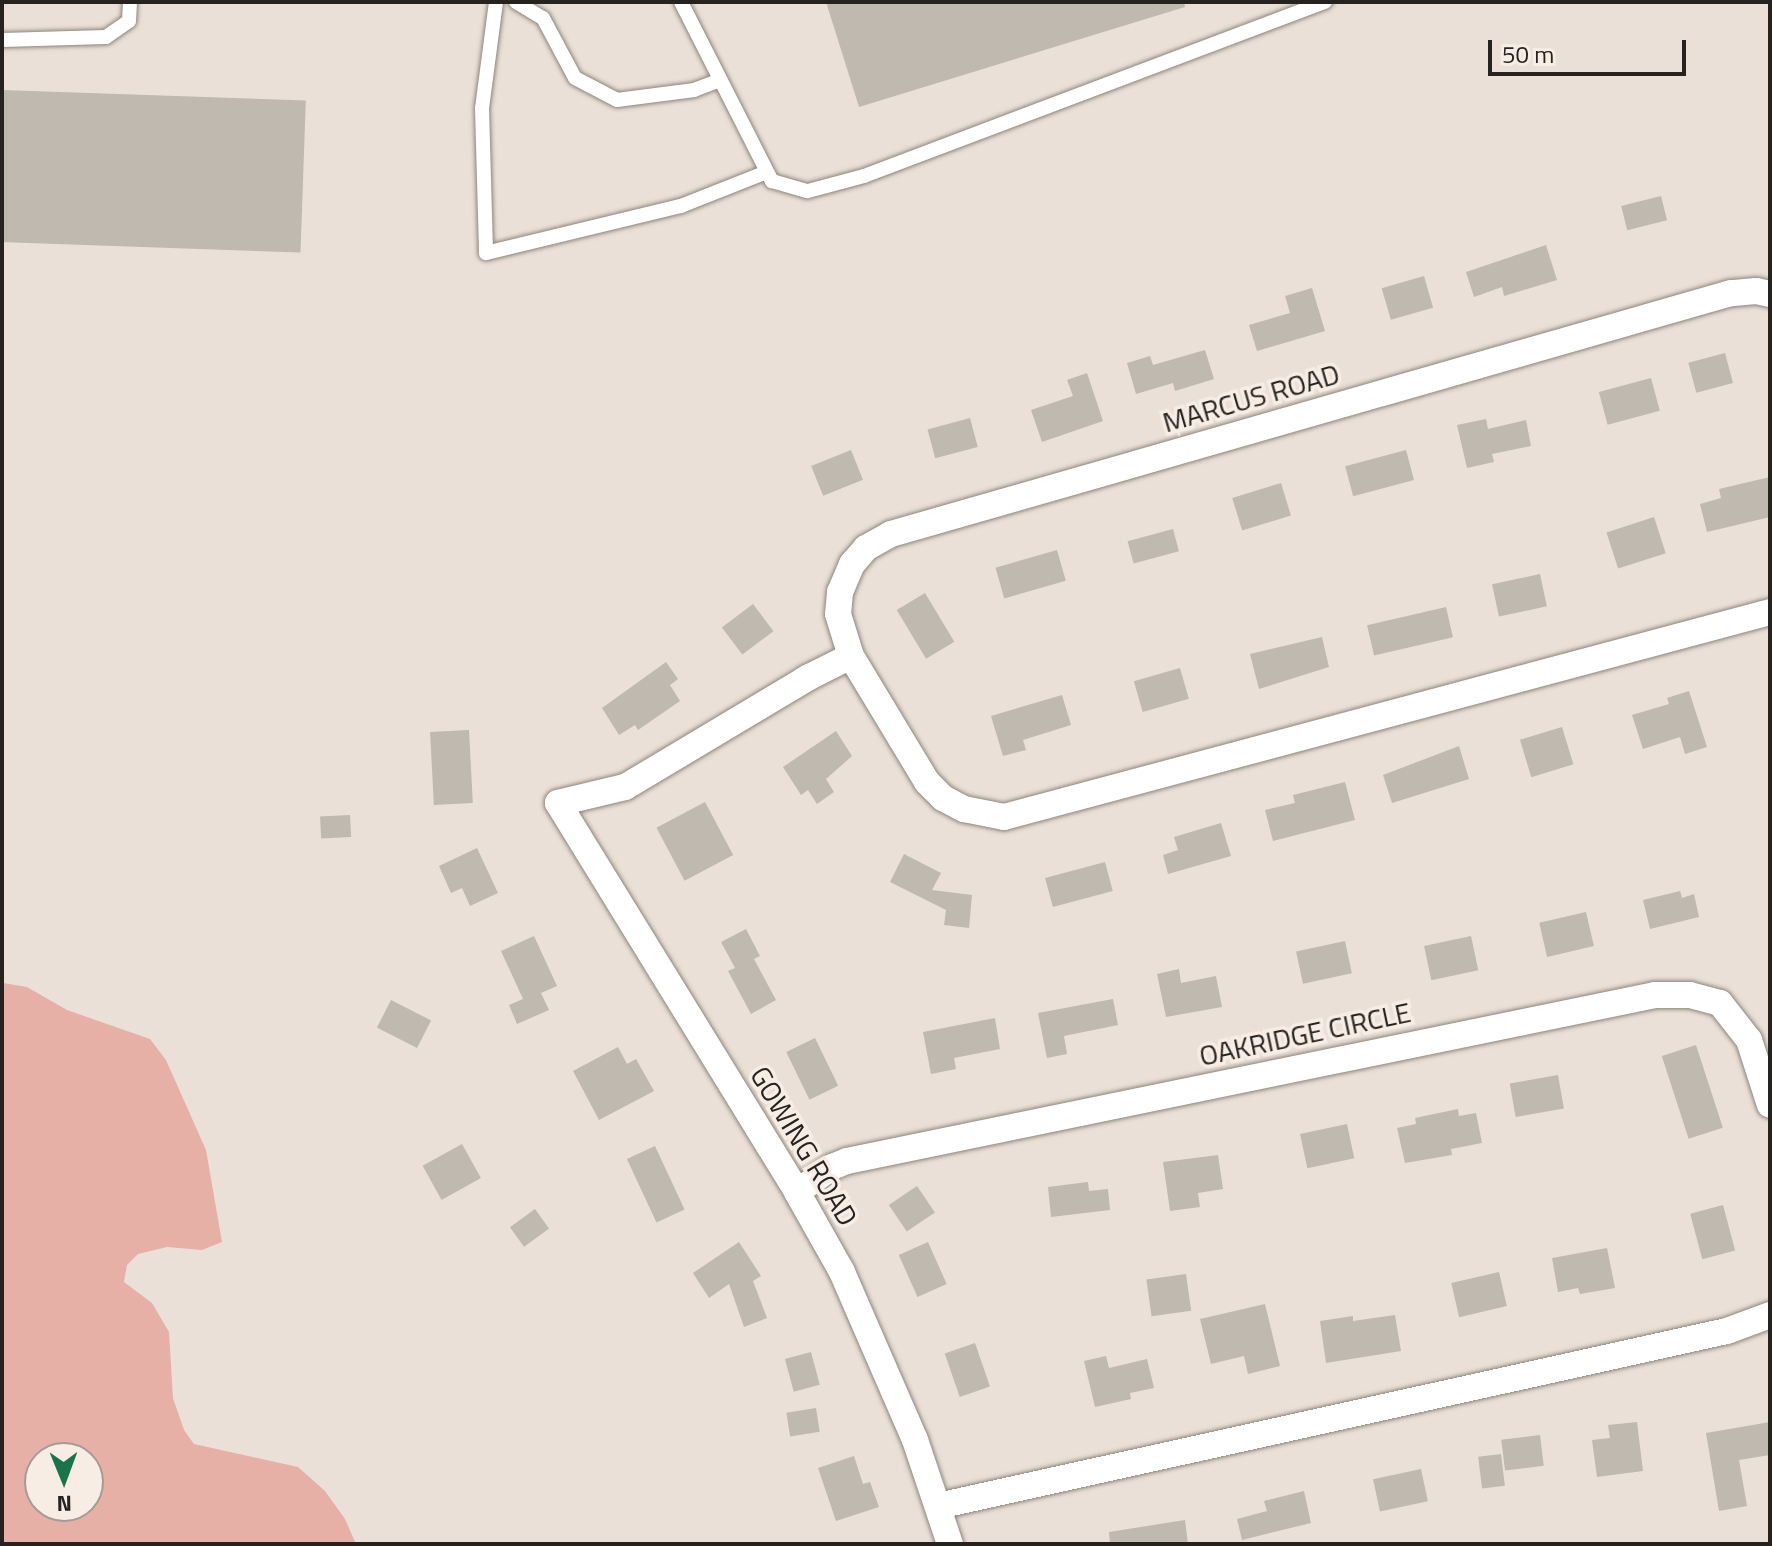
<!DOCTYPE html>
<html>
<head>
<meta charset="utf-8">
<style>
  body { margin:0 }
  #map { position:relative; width:1772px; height:1546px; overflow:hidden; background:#eae0d7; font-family:"Titillium Web",sans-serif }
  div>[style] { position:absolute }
  .green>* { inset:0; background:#e7b0a7 }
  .building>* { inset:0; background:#bfb9af; transform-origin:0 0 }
  .roads { filter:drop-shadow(0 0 2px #8e857d) drop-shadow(0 0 2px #8e857d) }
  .service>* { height:14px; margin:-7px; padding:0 7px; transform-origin:7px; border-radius:7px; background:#fff }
  .minor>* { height:26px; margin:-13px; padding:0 13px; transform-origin:13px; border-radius:13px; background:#fff }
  span { translate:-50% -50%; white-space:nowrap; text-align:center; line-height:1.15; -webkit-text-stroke:7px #f7ede4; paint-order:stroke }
  .street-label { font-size:28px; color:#26221f }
  .frame { position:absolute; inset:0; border:4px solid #26221f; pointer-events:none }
  .north { position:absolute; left:24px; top:1442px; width:80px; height:80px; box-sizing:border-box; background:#f7ede4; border:2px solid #a39c95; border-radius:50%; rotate:179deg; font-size:22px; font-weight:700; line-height:32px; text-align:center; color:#26221f }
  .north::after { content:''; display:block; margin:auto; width:28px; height:36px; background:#18744a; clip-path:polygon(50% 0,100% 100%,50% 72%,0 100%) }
  .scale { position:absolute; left:1488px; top:40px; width:198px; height:36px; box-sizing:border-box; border:4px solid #26221f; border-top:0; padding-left:10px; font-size:24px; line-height:28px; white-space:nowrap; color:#26221f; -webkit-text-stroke:6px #f7ede4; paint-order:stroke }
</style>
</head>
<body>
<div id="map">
  <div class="green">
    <i style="clip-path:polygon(evenodd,3px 983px,27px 987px,67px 1010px,150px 1039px,166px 1060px,206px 1150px,222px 1242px,202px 1250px,167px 1247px,138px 1254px,127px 1265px,124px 1282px,152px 1303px,169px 1332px,173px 1398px,184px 1430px,194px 1444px,298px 1467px,325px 1491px,345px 1519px,356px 1544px,2px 1544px,3px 983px,40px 1458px,88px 1458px,88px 1506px,40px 1506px,40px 1458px)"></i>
  </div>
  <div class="building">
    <i style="clip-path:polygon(826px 2px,1184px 2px,1185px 7px,859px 107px)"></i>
    <i style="left:2px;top:90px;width:304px;height:152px;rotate:2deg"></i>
    <i style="left:1661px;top:196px;width:25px;height:41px;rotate:76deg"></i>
    <i style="clip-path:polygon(1546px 245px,1557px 280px,1504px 296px,1502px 287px,1474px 297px,1466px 272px)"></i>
    <i style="left:1424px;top:276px;width:33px;height:44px;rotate:74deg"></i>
    <i style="clip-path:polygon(1312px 288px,1325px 331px,1257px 351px,1249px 325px,1290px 313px,1285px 296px)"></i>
    <i style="clip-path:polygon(1205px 350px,1214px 379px,1175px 391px,1173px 383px,1136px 394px,1127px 363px,1150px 356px,1153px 365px)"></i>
    <i style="left:1725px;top:353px;width:31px;height:38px;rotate:75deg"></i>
    <i style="clip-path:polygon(1087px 373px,1103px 421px,1042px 442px,1031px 410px,1073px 396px,1067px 380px)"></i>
    <i style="left:1651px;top:378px;width:34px;height:54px;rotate:75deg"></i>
    <i style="left:970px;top:418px;width:30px;height:44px;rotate:75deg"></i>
    <i style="clip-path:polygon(1486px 419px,1488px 429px,1526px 420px,1531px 446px,1492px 454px,1494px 462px,1467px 468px,1457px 425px)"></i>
    <i style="left:851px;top:450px;width:32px;height:43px;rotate:68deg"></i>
    <i style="left:1406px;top:450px;width:31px;height:63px;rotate:75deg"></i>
    <i style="clip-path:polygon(1770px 477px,1770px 517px,1707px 532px,1700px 504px,1721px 498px,1719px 489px)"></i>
    <i style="left:1281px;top:483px;width:34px;height:51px;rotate:73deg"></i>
    <i style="left:1654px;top:517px;width:38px;height:50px;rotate:72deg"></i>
    <i style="left:1173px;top:529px;width:23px;height:47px;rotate:75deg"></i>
    <i style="left:1057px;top:550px;width:32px;height:64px;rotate:74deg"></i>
    <i style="left:1540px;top:574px;width:33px;height:49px;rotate:78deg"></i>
    <i style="left:925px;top:593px;width:57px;height:33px;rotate:59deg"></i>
    <i style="left:753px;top:604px;width:34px;height:39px;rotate:53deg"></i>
    <i style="left:1446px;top:607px;width:31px;height:81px;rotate:77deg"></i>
    <i style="clip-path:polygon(1322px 637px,1329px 667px,1259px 689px,1250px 654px)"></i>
    <i style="clip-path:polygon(666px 662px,678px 679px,670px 685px,680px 701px,638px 730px,635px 725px,619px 735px,602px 708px)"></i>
    <i style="left:1180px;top:668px;width:32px;height:48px;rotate:74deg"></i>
    <i style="clip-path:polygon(1689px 691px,1707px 747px,1685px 754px,1680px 737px,1643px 749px,1632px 715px,1669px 704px,1667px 698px)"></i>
    <i style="clip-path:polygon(1062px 695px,1071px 725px,1023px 740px,1026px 750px,1003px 756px,991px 716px)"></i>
    <i style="left:1562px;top:727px;width:39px;height:44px;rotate:73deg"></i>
    <i style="left:469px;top:730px;width:73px;height:39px;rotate:87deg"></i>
    <i style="clip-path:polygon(836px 731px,852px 756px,826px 779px,834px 792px,817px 804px,808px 790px,801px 795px,783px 767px)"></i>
    <i style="clip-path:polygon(1459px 746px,1469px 779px,1392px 803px,1383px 775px)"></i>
    <i style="clip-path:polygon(1345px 782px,1355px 820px,1273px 841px,1265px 810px,1295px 803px,1293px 795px)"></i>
    <i style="left:705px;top:802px;width:60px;height:55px;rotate:62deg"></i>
    <i style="left:350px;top:815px;width:22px;height:30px;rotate:87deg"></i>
    <i style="clip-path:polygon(1221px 823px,1231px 856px,1168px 874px,1163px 855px,1178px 850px,1174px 837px)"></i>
    <i style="clip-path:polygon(477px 848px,498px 893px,470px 906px,462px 888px,451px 893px,439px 866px)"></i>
    <i style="clip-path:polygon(904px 854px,941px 873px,932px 890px,972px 895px,969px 928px,944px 925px,946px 910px,890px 882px)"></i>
    <i style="left:1105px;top:862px;width:30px;height:62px;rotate:75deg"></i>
    <i style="clip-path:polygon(1680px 891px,1682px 898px,1694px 894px,1699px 917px,1650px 929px,1643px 900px)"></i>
    <i style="left:1586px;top:912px;width:35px;height:48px;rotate:77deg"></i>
    <i style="clip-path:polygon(746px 929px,760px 956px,754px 959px,776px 1000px,751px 1014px,728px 971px,735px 968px,721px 942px)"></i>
    <i style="clip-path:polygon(534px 936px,557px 986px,541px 993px,549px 1010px,517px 1024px,509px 1005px,523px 999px,501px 951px)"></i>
    <i style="left:1471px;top:936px;width:35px;height:48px;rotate:78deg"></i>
    <i style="left:1345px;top:941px;width:33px;height:50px;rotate:78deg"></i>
    <i style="clip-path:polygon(1179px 969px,1181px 983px,1216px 976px,1222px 1007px,1166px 1017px,1157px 974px)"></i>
    <i style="clip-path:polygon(1113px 999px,1118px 1025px,1064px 1036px,1067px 1054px,1047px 1058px,1038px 1013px)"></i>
    <i style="left:391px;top:1000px;width:45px;height:31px;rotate:27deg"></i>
    <i style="clip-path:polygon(995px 1018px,1000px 1049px,954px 1058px,956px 1069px,931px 1074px,923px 1032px)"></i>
    <i style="left:815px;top:1038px;width:53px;height:32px;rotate:64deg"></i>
    <i style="left:1696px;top:1045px;width:87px;height:36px;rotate:72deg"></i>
    <i style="clip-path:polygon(618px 1047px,627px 1064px,636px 1059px,654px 1091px,599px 1120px,573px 1071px)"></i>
    <i style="left:1558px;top:1075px;width:34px;height:49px;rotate:80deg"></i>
    <i style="clip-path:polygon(1458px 1109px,1459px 1116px,1476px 1113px,1482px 1143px,1451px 1149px,1452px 1155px,1405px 1163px,1397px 1128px,1416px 1124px,1415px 1118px)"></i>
    <i style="left:1347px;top:1124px;width:35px;height:48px;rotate:78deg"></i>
    <i style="left:462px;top:1144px;width:39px;height:45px;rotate:61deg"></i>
    <i style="left:655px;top:1146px;width:70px;height:31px;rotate:65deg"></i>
    <i style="clip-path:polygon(1218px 1155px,1223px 1189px,1198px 1193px,1200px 1207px,1170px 1211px,1163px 1162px)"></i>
    <i style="clip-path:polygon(1088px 1182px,1089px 1191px,1108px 1189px,1110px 1210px,1051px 1217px,1048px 1187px)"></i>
    <i style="left:917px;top:1186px;width:32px;height:34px;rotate:56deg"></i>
    <i style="left:1723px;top:1205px;width:47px;height:34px;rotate:75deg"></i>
    <i style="left:535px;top:1209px;width:24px;height:31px;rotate:54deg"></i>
    <i style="clip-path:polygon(739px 1242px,761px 1276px,753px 1281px,767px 1318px,744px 1327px,729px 1284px,709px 1298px,693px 1273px)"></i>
    <i style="left:928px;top:1242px;width:46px;height:32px;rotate:66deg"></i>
    <i style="clip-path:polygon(1607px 1248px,1615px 1288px,1580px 1294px,1578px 1288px,1558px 1292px,1552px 1258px)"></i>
    <i style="left:1499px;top:1272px;width:35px;height:49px;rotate:77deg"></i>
    <i style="left:1186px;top:1274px;width:37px;height:40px;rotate:82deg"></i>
    <i style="clip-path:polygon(1265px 1304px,1280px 1366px,1248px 1374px,1244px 1356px,1211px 1364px,1200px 1319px)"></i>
    <i style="clip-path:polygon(1395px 1315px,1401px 1351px,1326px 1363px,1320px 1321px,1353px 1316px,1353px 1321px)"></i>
    <i style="left:975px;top:1343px;width:46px;height:32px;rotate:71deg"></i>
    <i style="left:811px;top:1352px;width:34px;height:27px;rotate:75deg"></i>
    <i style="clip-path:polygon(1106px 1356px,1109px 1368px,1147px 1359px,1154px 1388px,1130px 1393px,1131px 1399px,1095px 1407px,1084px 1361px)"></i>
    <i style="left:816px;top:1408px;width:24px;height:30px;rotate:81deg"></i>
    <i style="clip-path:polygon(1637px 1422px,1643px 1471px,1597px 1477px,1592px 1440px,1610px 1438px,1608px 1425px)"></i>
    <i style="clip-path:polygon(1770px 1422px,1770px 1455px,1739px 1460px,1747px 1506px,1719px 1511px,1706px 1433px)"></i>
    <i style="left:1540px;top:1435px;width:31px;height:39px;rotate:83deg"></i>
    <i style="left:1501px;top:1454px;width:32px;height:23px;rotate:83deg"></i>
    <i style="clip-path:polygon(854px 1456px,863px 1484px,870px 1482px,879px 1507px,836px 1521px,818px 1468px)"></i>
    <i style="left:1421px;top:1469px;width:33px;height:49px;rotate:78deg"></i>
    <i style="clip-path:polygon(1304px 1491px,1311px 1523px,1242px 1540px,1237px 1519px,1267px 1511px,1264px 1501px)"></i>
    <i style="clip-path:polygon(1185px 1520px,1188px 1544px,1110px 1544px,1109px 1532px)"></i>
  </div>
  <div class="roads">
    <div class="service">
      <i style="left:496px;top:2px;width:107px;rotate:97.5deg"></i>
      <i style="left:482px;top:108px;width:145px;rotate:88.4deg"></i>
      <i style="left:486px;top:253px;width:201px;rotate:-13.6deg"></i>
      <i style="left:681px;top:206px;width:92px;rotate:-21.6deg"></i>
      <i style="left:516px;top:2px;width:31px;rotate:31deg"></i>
      <i style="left:543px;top:18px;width:68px;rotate:61.9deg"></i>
      <i style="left:575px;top:78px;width:47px;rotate:27.6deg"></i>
      <i style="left:617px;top:100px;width:78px;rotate:-7.4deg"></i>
      <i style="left:694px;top:90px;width:28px;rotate:-21deg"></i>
      <i style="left:681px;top:2px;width:201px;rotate:63.1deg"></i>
      <i style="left:772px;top:181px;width:37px;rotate:16deg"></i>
      <i style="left:808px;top:191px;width:58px;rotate:-15deg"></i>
      <i style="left:864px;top:176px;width:493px;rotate:-20.7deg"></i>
      <i style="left:2px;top:40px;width:104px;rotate:-1.7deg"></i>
      <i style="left:106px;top:37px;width:28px;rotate:-35deg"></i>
      <i style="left:129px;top:21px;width:19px;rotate:-87deg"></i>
    </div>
    <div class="minor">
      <i style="left:1770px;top:294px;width:14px;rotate:-168deg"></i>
      <i style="left:1756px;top:291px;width:25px;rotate:175deg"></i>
      <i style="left:1731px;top:293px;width:874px;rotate:163.99deg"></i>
      <i style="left:891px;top:534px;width:29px;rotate:151deg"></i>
      <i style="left:866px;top:548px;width:21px;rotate:131deg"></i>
      <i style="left:852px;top:564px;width:30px;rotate:113deg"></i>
      <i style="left:840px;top:592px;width:22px;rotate:95deg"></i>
      <i style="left:838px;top:614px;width:44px;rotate:72.8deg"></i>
      <i style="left:851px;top:656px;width:147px;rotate:58.9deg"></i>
      <i style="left:927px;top:782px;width:23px;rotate:45deg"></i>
      <i style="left:943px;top:798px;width:24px;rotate:28deg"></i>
      <i style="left:964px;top:809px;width:41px;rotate:11.3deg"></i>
      <i style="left:1004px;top:817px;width:793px;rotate:-14.98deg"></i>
      <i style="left:851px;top:656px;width:47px;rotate:153.4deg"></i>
      <i style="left:809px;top:677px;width:214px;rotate:149.1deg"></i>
      <i style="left:625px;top:787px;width:69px;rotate:166.6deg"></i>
      <i style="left:558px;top:803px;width:457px;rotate:58.4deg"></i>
      <i style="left:797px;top:1192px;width:92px;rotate:60.6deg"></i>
      <i style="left:842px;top:1272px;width:183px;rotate:66.5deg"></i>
      <i style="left:915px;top:1440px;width:110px;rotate:71.4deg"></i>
      <i style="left:797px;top:1192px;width:43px;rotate:-35.5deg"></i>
      <i style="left:832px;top:1167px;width:16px;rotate:-22deg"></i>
      <i style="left:847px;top:1161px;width:825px;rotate:-11.61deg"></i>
      <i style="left:1655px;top:995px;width:35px"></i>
      <i style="left:1690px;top:995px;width:31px;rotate:15deg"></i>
      <i style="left:1720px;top:1003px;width:47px;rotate:51.9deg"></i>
      <i style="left:1749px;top:1040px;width:68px;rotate:72.1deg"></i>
      <i style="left:938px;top:1506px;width:808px;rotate:-12.51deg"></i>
      <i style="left:1727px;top:1331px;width:46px;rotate:-20.4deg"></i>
    </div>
  </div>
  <div class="street-label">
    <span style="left:1251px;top:398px;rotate:-16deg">MARCUS ROAD</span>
    <span style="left:1305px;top:1034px;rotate:-12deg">OAKRIDGE CIRCLE</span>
    <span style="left:804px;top:1146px;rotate:59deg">GOWING ROAD</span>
  </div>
  <div class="frame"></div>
  <div class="north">N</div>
  <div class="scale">50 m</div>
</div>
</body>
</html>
